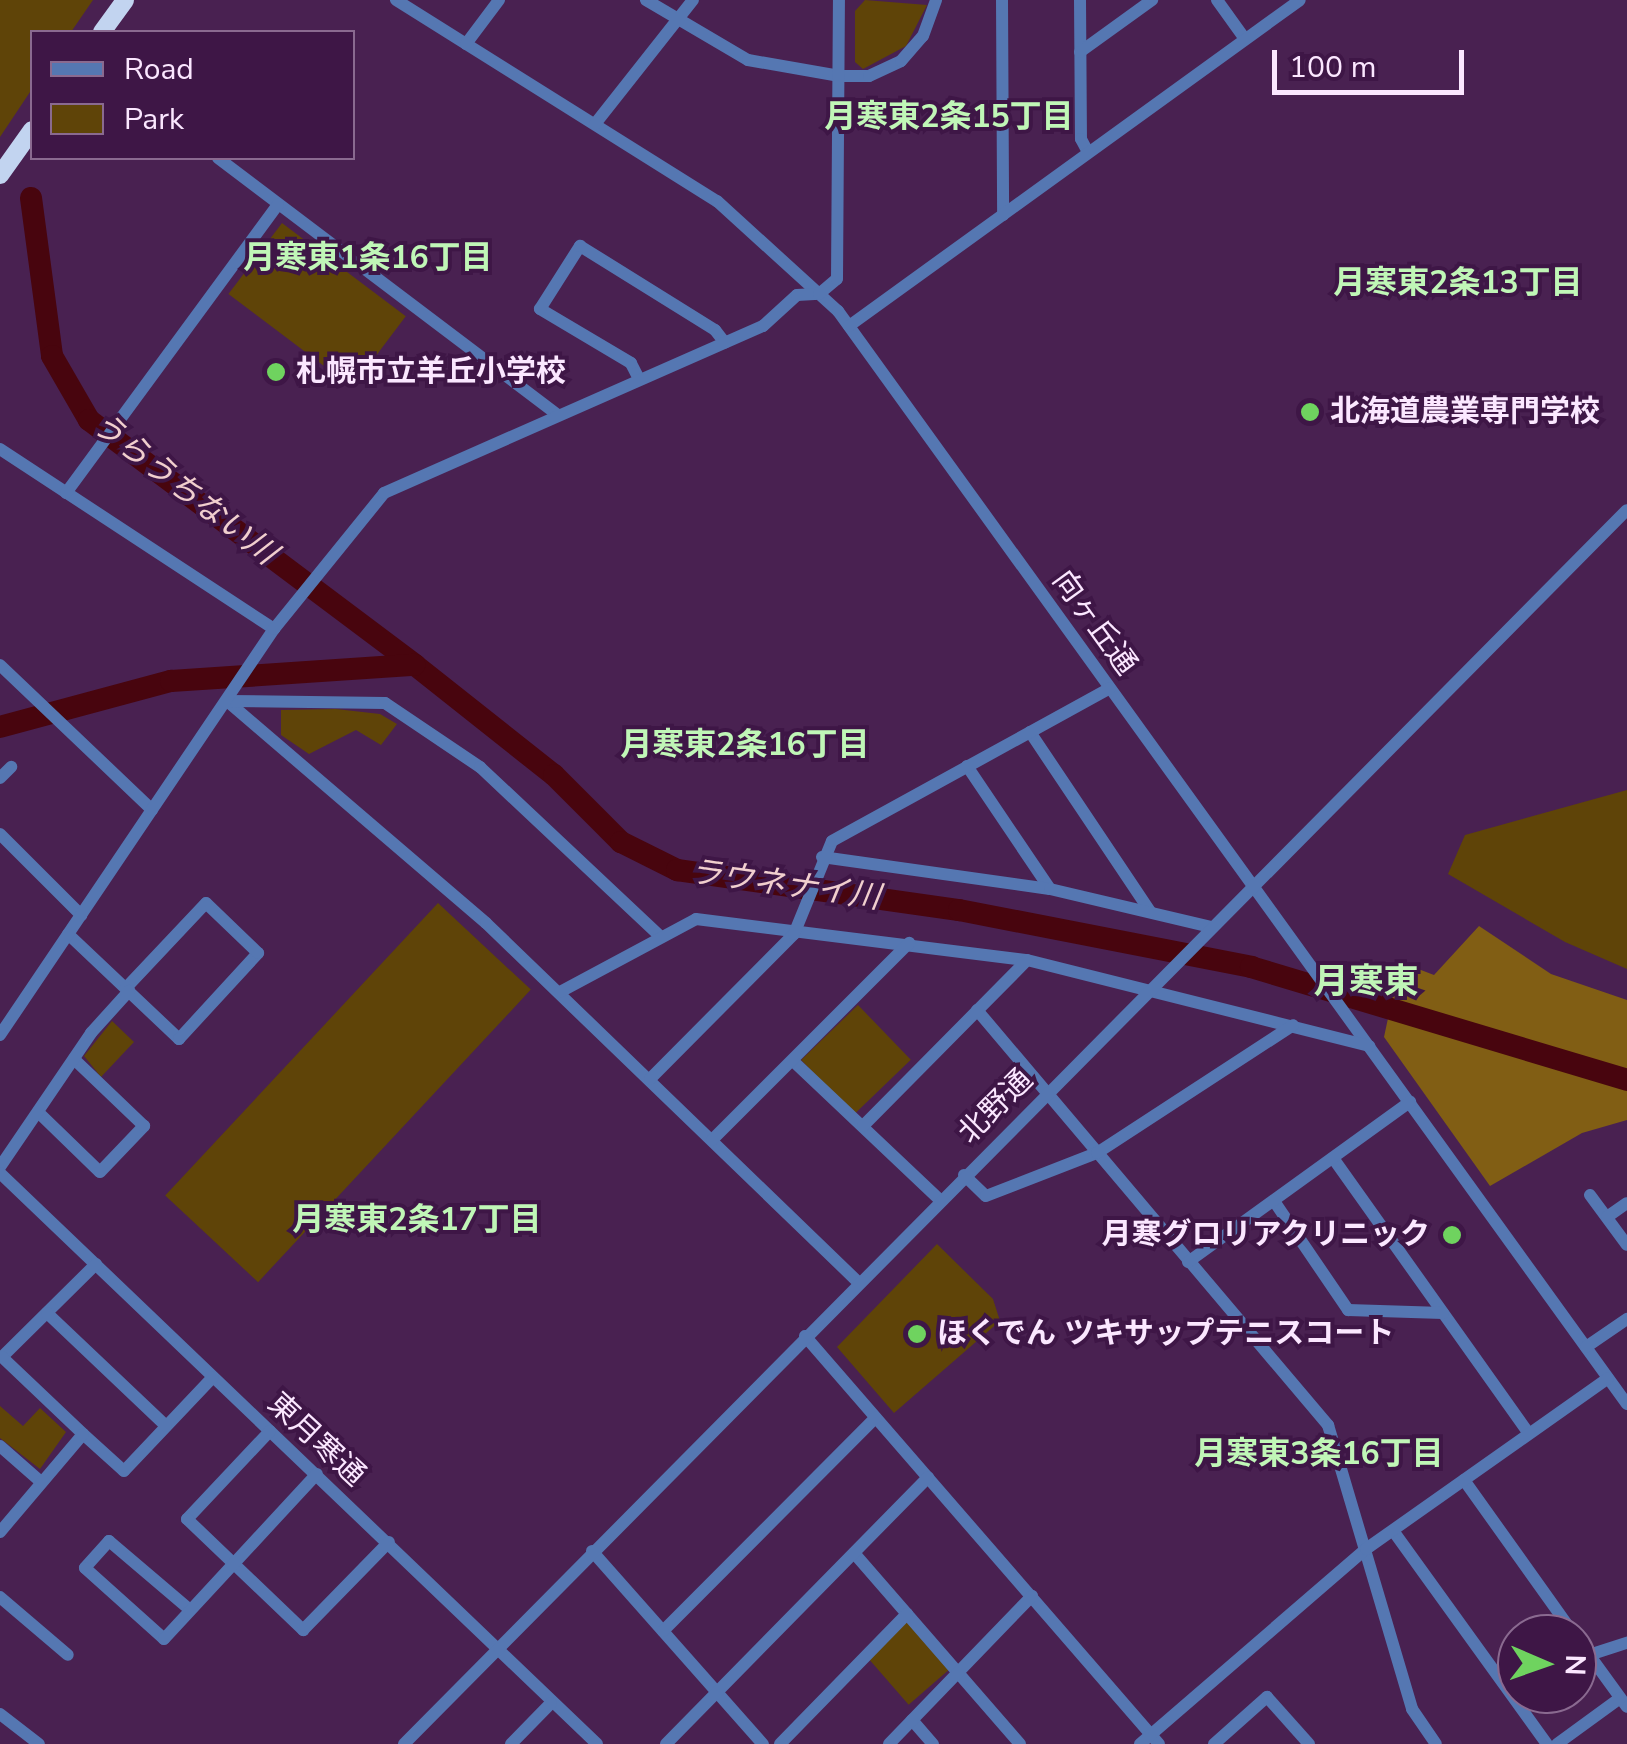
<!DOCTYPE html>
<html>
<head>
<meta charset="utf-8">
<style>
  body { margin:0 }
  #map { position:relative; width:1627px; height:1744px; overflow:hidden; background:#492151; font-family:"Nunito Sans","Noto Sans JP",sans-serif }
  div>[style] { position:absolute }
  .green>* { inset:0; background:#5f4408; transform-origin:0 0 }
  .forest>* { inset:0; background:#815e14 }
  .river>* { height:22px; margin:-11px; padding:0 11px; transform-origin:11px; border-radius:11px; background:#48050e }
  .minor>* { height:12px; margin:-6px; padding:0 6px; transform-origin:6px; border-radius:6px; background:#5577b2 }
  .highway>* { height:18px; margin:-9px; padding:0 9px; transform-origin:9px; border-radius:9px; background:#c2d4f0 }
  .dots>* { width:28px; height:28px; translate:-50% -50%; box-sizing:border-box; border:5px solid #3e1646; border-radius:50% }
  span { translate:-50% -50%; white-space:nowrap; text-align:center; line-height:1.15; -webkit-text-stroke:8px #3e1646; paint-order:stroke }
  .poi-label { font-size:30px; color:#fbe7ff; font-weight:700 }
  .left { translate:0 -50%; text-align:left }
  .right { translate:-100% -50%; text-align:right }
  .street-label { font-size:30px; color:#fbe7ff }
  .neighbourhood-label { font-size:32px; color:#c0f6b7; font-weight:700 }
  .water-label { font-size:32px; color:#f1cfce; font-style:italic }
  .quarter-label { font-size:35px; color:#c0f6b7; font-weight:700 }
  .legend { position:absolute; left:30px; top:30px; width:325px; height:130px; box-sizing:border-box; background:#3e1646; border:2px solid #8a6a90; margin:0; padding:12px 18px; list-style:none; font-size:30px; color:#fbe7ff }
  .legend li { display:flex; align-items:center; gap:20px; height:50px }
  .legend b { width:50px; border:2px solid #8a6a90 }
  .north { position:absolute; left:1497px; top:1614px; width:100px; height:100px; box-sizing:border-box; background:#3e1646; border:2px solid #8a6a90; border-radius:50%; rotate:92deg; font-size:28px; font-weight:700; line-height:40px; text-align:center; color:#fbe7ff }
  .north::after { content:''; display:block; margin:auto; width:35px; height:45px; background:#6fd35f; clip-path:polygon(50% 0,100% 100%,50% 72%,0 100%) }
  .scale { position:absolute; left:1272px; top:50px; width:192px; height:45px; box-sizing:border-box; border:5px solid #fbe7ff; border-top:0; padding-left:12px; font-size:30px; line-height:35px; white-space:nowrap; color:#fbe7ff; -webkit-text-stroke:8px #3e1646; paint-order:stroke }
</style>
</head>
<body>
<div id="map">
  <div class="green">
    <i style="clip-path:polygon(0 0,93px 0,71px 32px,32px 32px,32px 89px,0 137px)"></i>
    <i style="clip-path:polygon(865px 0,927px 5px,906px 46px,863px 69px,855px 62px,855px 11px)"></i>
    <i style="left:282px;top:223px;width:155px;height:89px;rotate:37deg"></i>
    <i style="clip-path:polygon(336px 709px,380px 714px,397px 724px,381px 745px,356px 730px,309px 754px,281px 735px,281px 710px)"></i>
    <i style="clip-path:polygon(1627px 790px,1627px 969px,1565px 942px,1448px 874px,1465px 835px)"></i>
    <i style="left:438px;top:903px;width:127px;height:400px;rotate:43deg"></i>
    <i style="left:858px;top:1005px;width:76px;height:79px;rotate:46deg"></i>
    <i style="clip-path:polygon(112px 1021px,134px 1042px,101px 1077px,84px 1056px)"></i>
    <i style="clip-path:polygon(937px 1244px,993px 1299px,1000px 1321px,894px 1413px,837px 1347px)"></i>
    <i style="clip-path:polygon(0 1406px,23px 1426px,40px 1408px,66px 1432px,40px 1469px,0 1438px)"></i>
    <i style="left:906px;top:1621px;width:65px;height:53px;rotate:49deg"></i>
  </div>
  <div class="forest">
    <i style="clip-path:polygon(1479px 926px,1551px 974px,1627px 1000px,1627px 1120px,1582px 1133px,1490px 1186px,1384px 1037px,1400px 962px,1434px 975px)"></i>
  </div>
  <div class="river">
    <i style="left:31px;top:198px;width:159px;rotate:82.4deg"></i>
    <i style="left:52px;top:356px;width:74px;rotate:60deg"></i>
    <i style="left:89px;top:420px;width:408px;rotate:36.9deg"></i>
    <i style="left:415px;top:665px;width:177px;rotate:38.4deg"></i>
    <i style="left:554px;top:775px;width:95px;rotate:45deg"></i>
    <i style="left:621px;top:842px;width:63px;rotate:26.6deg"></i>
    <i style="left:677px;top:870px;width:285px;rotate:8.1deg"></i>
    <i style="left:959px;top:910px;width:298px;rotate:11deg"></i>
    <i style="left:1251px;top:967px;width:393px;rotate:16.7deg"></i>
    <i style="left:0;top:727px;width:177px;rotate:-15.1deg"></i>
    <i style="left:171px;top:681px;width:244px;rotate:-3.8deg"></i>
  </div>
  <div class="minor">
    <i style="left:396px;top:0;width:379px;rotate:32.1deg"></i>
    <i style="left:717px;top:201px;width:164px;rotate:42.3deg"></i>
    <i style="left:838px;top:311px;width:1348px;rotate:54.18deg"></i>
    <i style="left:646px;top:0;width:118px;rotate:30.5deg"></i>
    <i style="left:748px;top:60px;width:93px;rotate:9.9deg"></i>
    <i style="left:840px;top:76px;width:29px"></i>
    <i style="left:869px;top:76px;width:35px;rotate:-25deg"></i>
    <i style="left:901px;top:61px;width:33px;rotate:-49deg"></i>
    <i style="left:923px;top:36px;width:38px;rotate:-70deg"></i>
    <i style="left:1002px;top:0;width:215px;rotate:89.7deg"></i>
    <i style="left:1080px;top:0;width:139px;rotate:89.6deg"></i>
    <i style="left:1081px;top:139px;width:15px;rotate:62deg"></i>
    <i style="left:1217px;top:0;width:48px;rotate:54.3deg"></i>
    <i style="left:466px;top:44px;width:55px;rotate:-53.1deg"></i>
    <i style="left:1080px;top:52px;width:89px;rotate:-35.8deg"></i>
    <i style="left:595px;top:124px;width:158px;rotate:-51.7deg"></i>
    <i style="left:218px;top:158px;width:424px;rotate:37.1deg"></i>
    <i style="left:849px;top:326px;width:556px;rotate:-35.86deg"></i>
    <i style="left:639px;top:379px;width:18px;rotate:-117deg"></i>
    <i style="left:631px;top:363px;width:106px;rotate:-149.3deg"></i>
    <i style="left:540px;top:309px;width:75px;rotate:-57.6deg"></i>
    <i style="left:580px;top:246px;width:159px;rotate:31.9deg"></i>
    <i style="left:715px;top:330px;width:16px;rotate:52deg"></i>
    <i style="left:0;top:449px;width:328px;rotate:33.3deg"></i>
    <i style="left:66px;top:493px;width:358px;rotate:-53.7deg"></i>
    <i style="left:0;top:665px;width:210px;rotate:43.6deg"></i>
    <i style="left:227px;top:701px;width:341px;rotate:40.6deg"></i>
    <i style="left:486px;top:923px;width:516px;rotate:43.98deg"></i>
    <i style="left:227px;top:701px;width:158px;rotate:0.7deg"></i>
    <i style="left:385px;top:703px;width:115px;rotate:34deg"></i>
    <i style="left:480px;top:767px;width:248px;rotate:43.2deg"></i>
    <i style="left:1030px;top:732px;width:216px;rotate:56.2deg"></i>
    <i style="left:967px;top:766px;width:148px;rotate:56deg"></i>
    <i style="left:0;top:778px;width:16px;rotate:-45deg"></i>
    <i style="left:0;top:834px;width:115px;rotate:45deg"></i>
    <i style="left:822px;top:857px;width:230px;rotate:8deg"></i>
    <i style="left:1050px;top:889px;width:165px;rotate:13.3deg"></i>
    <i style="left:68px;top:934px;width:153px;rotate:43.4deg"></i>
    <i style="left:179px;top:1039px;width:117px;rotate:-47.4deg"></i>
    <i style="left:258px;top:953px;width:72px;rotate:-136.1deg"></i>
    <i style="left:206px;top:903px;width:117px;rotate:133.3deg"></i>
    <i style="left:560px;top:992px;width:154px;rotate:-28.2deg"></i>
    <i style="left:696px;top:919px;width:334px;rotate:7.1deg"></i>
    <i style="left:1027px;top:960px;width:353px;rotate:14.1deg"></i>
    <i style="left:977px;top:1010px;width:544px;rotate:49.78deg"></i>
    <i style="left:1328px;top:1425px;width:296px;rotate:73.5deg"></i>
    <i style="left:1412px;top:1709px;width:42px;rotate:55.6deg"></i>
    <i style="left:0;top:1035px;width:490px;rotate:-56deg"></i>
    <i style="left:274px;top:629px;width:175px;rotate:-51deg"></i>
    <i style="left:384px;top:493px;width:414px;rotate:-23.8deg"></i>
    <i style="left:763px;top:326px;width:46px;rotate:-42.4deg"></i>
    <i style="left:797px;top:295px;width:22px;rotate:-3deg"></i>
    <i style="left:819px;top:294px;width:23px;rotate:-40deg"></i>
    <i style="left:837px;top:279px;width:279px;rotate:-89.6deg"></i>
    <i style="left:793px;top:1061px;width:201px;rotate:43.4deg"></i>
    <i style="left:650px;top:1079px;width:204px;rotate:-45.2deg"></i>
    <i style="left:794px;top:934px;width:100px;rotate:-67.8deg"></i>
    <i style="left:832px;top:841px;width:317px;rotate:-28.8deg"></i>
    <i style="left:38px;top:1112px;width:86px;rotate:44.1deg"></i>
    <i style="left:100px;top:1172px;width:64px;rotate:-46.3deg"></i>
    <i style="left:144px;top:1126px;width:97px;rotate:-136.3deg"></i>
    <i style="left:863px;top:1126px;width:233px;rotate:-45.3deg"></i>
    <i style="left:712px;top:1140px;width:279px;rotate:-45deg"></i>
    <i style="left:1333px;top:1158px;width:336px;rotate:54.6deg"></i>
    <i style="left:0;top:1167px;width:162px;rotate:-55.8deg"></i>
    <i style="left:91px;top:1033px;width:57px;rotate:-47.9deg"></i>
    <i style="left:0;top:1173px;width:826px;rotate:43.72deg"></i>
    <i style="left:964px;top:1175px;width:30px;rotate:44deg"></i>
    <i style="left:986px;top:1196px;width:119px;rotate:-21.2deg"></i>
    <i style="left:1097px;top:1153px;width:234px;rotate:-33.1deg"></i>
    <i style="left:1590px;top:1195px;width:62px;rotate:53.5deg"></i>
    <i style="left:1274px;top:1201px;width:132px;rotate:55.8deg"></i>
    <i style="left:1348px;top:1310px;width:95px;rotate:1.8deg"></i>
    <i style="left:1607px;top:1217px;width:24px;rotate:-35deg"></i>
    <i style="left:1188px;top:1262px;width:274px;rotate:-35.8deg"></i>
    <i style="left:96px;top:1264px;width:132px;rotate:135.3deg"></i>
    <i style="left:2px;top:1357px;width:112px;rotate:43.5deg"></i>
    <i style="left:83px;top:1434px;width:55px;rotate:42.1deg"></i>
    <i style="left:124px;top:1471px;width:129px;rotate:-46.6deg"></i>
    <i style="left:47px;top:1313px;width:164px;rotate:43.5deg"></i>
    <i style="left:805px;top:1336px;width:540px;rotate:49.05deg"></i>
    <i style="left:1586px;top:1347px;width:50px;rotate:-34.3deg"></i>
    <i style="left:270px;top:1431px;width:121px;rotate:133.3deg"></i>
    <i style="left:187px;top:1519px;width:161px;rotate:43.7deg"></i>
    <i style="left:303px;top:1630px;width:123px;rotate:-45.7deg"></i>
    <i style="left:0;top:1446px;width:55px;rotate:41.3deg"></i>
    <i style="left:1464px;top:1480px;width:189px;rotate:54.5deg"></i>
    <i style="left:0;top:1532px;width:128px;rotate:-49.7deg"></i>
    <i style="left:1394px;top:1532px;width:261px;rotate:54.2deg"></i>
    <i style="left:592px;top:1551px;width:258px;rotate:48.5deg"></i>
    <i style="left:854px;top:1553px;width:253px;rotate:49deg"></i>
    <i style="left:0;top:1597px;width:89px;rotate:40.5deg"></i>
    <i style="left:189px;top:1609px;width:105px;rotate:-139.6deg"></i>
    <i style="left:109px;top:1541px;width:36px;rotate:132deg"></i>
    <i style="left:85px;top:1568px;width:106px;rotate:41.9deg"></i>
    <i style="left:164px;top:1639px;width:225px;rotate:-47.2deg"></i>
    <i style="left:663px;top:1631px;width:301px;rotate:-45.1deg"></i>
    <i style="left:1577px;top:1638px;width:85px;rotate:54.1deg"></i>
    <i style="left:1589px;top:1655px;width:40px;rotate:-18deg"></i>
    <i style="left:0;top:1714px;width:49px;rotate:37.6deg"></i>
    <i style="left:912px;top:1720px;width:32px;rotate:49deg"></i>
    <i style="left:404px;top:1744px;width:1737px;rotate:-45.26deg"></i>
    <i style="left:511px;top:1744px;width:57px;rotate:-45.7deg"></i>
    <i style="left:666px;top:1744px;width:374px;rotate:-45.5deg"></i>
    <i style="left:780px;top:1744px;width:182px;rotate:-45.7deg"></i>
    <i style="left:889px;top:1744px;width:206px;rotate:-46deg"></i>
    <i style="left:1140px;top:1744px;width:298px;rotate:-40.8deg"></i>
    <i style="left:1366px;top:1549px;width:296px;rotate:-35.2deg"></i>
    <i style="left:1214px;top:1744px;width:71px;rotate:-41.6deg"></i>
    <i style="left:1267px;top:1697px;width:63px;rotate:48.2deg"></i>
    <i style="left:1557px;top:1744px;width:78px;rotate:-36.1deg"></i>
  </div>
  <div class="highway">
    <i style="left:102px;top:32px;width:39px;rotate:-54deg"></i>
    <i style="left:0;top:175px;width:55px;rotate:-54.6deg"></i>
  </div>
  <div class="dots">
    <i style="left:276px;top:372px;background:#6fd35f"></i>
    <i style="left:1310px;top:412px;background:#6fd35f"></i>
    <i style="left:1452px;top:1235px;background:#6fd35f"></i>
    <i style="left:917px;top:1334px;background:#6fd35f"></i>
  </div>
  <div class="poi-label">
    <span class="left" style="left:296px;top:372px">札幌市立羊丘小学校</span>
    <span class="left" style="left:1330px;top:412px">北海道農業専門学校</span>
    <span class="right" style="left:1430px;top:1235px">月寒グロリアクリニック</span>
    <span class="left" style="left:937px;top:1334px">ほくでん ツキサップテニスコート</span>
  </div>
  <div class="street-label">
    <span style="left:1094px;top:623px;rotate:54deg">向ヶ丘通</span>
    <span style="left:996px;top:1107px;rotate:-45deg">北野通</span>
    <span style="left:316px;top:1440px;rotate:43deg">東月寒通</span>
  </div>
  <div class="neighbourhood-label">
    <span style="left:949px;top:117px">月寒東2条15丁目</span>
    <span style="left:368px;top:258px">月寒東1条16丁目</span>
    <span style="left:1458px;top:283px">月寒東2条13丁目</span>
    <span style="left:745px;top:745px">月寒東2条16丁目</span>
    <span style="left:417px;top:1220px">月寒東2条17丁目</span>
    <span style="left:1319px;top:1454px">月寒東3条16丁目</span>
  </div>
  <div class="water-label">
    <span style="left:184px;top:489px;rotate:38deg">うらうちない川</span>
    <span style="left:785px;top:885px;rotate:8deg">ラウネナイ川</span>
  </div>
  <div class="quarter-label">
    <span style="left:1366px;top:982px">月寒東</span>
  </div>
  <ul class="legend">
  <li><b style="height:12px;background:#5577b2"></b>Road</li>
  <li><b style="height:28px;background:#5f4408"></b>Park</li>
  </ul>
  <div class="north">N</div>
  <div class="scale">100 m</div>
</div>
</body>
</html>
